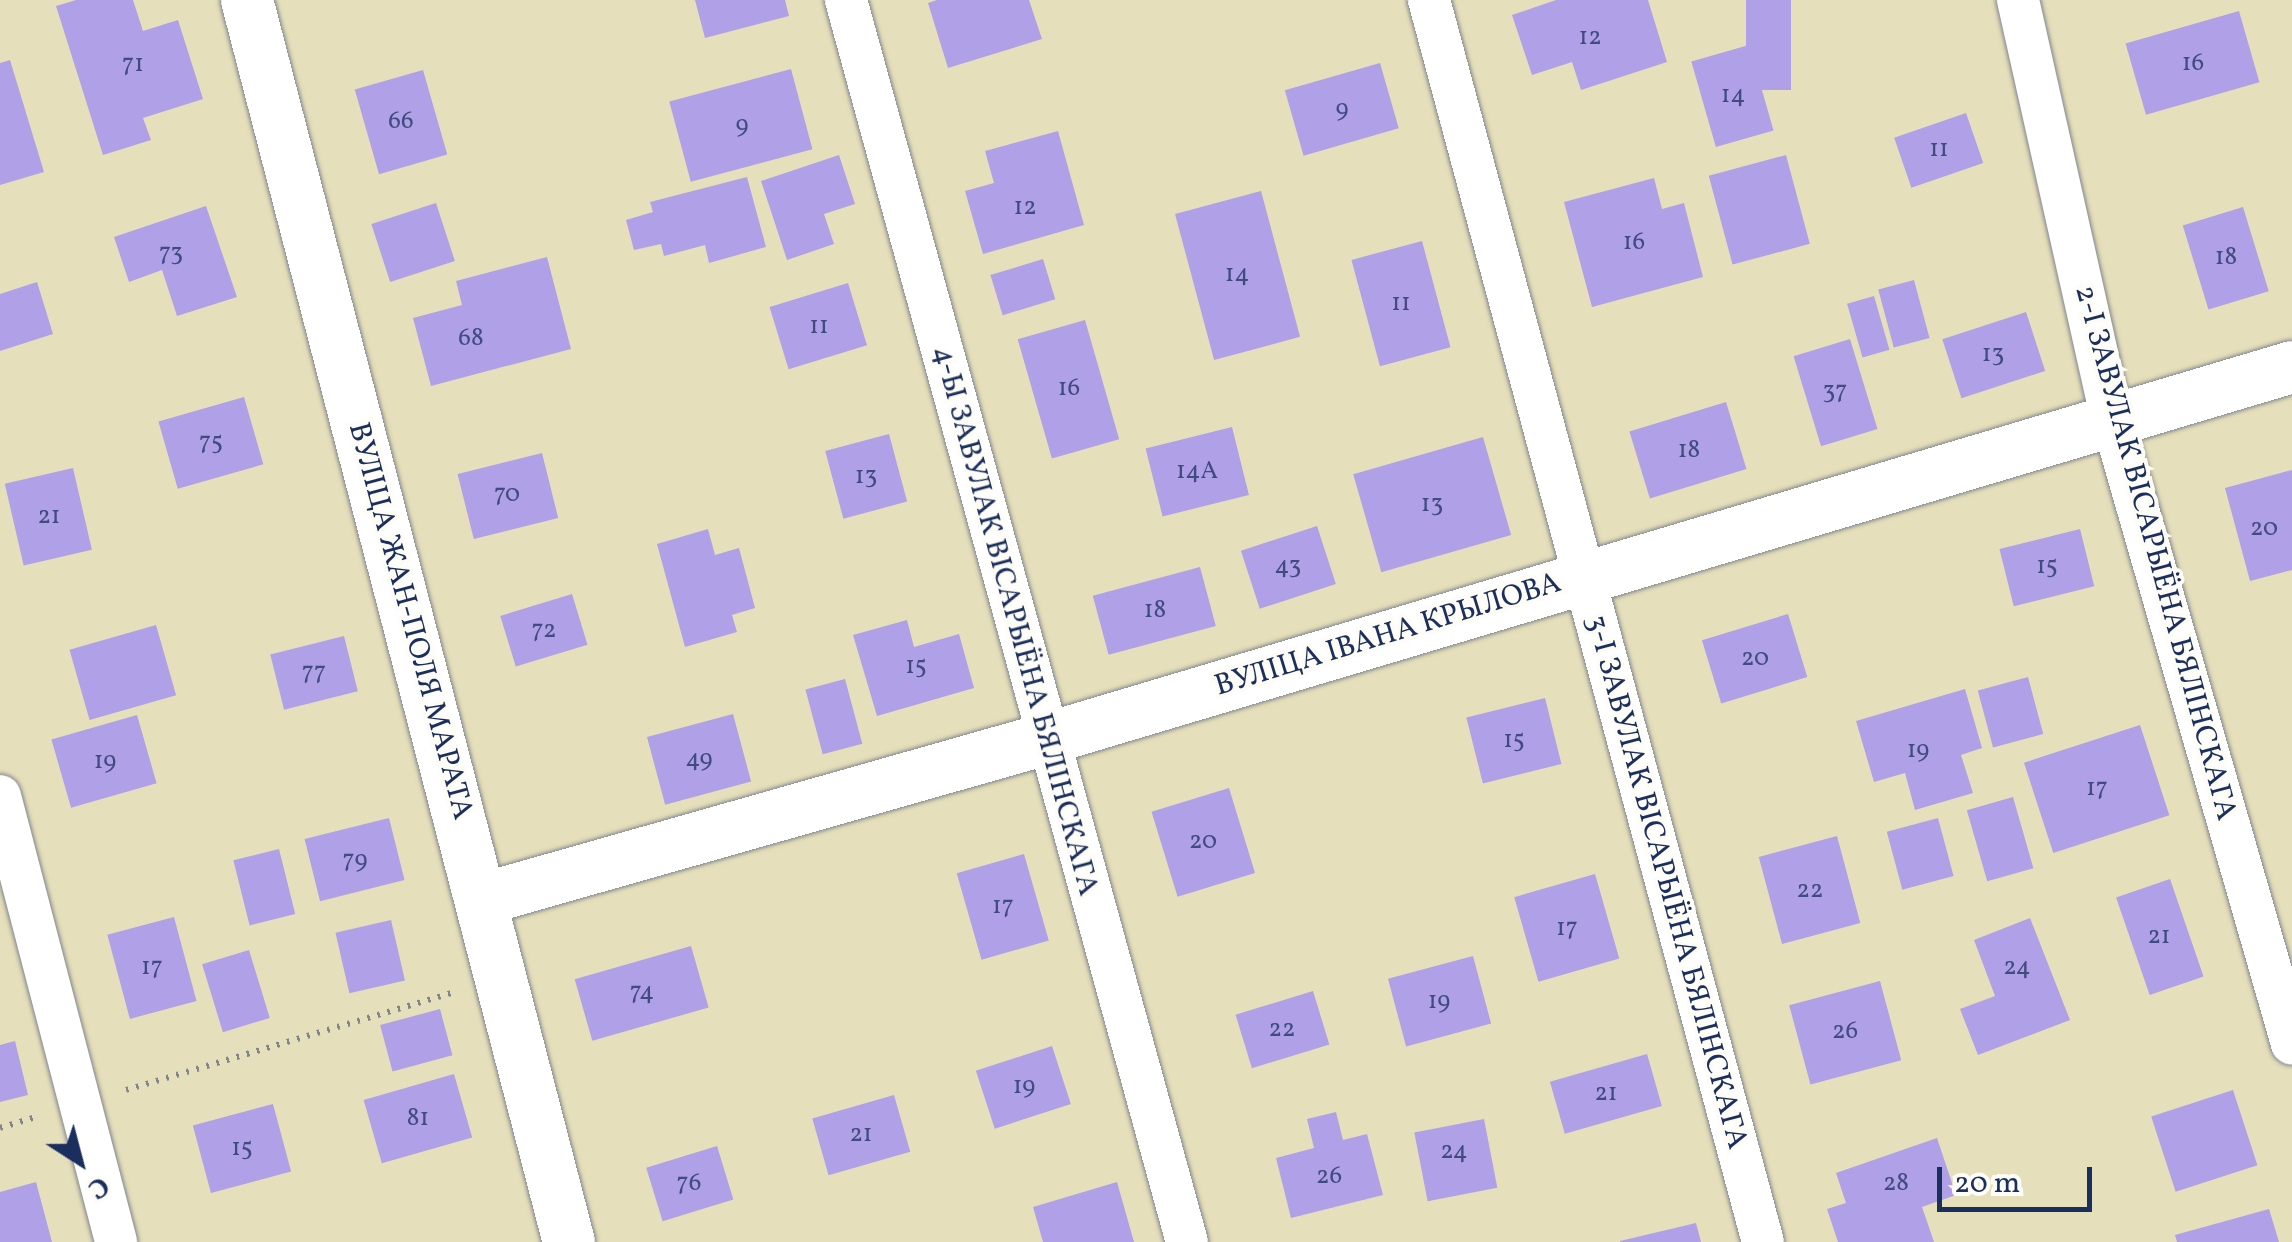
<!DOCTYPE html>
<html>
<head>
<meta charset="utf-8">
<style>
  body { margin:0 }
  #map { position:relative; width:2292px; height:1242px; overflow:hidden; background:#e6dfbb; font-family:Vollkorn,serif }
  div>[style] { position:absolute }
  .building>* { inset:0; background:#b0a0e7; transform-origin:0 0 }
  .path>* { height:6px; margin-top:-3px; transform-origin:0; background:repeating-linear-gradient(90deg,#80878c 0 2.5px,transparent 0 10.5px) }
  .roads { filter:drop-shadow(0 0 2px #80878c) drop-shadow(0 0 2px #80878c) }
  .minor>* { height:42px; margin:-21px; padding:0 21px; transform-origin:21px; border-radius:21px; background:#fff }
  .tertiary>* { height:52px; margin:-26px; padding:0 26px; transform-origin:26px; border-radius:26px; background:#fff }
  span { translate:-50% -50%; white-space:nowrap; text-align:center; line-height:1.15; -webkit-text-stroke:8px #fdfcf7; paint-order:stroke }
  .number-label { font-size:25px; color:#404b80 }
  .number-label span { -webkit-text-stroke-width:0 }
  .street-label { font-size:30px; color:#1b2f5e }
  .north { position:absolute; left:30px; top:1112px; width:100px; height:100px; -webkit-text-stroke:8px #fdfcf7; paint-order:stroke; rotate:144deg; font-size:28px; font-weight:700; line-height:40px; text-align:center; color:#1b2f5e }
  .north::after { content:''; display:block; margin:auto; width:35px; height:45px; background:#1b2f5e; clip-path:polygon(50% 0,100% 100%,50% 72%,0 100%) }
  .scale { position:absolute; left:1937px; top:1167px; width:155px; height:45px; box-sizing:border-box; border:5px solid #1b2f5e; border-top:0; padding-left:12px; font-size:30px; line-height:35px; white-space:nowrap; color:#1b2f5e; -webkit-text-stroke:8px #fdfcf7; paint-order:stroke }
</style>
</head>
<body>
<div id="map">
  <div class="building">
    <i style="clip-path:polygon(76px 0,133px 0,143px 31px,178px 20px,203px 99px,143px 118px,151px 140px,103px 155px,56px 6px)"></i>
    <i style="clip-path:polygon(695px 0,785px 0,789px 16px,705px 38px)"></i>
    <i style="clip-path:polygon(937px 0,1029px 0,1042px 39px,948px 68px,928px 3px)"></i>
    <i style="clip-path:polygon(1556px 0,1648px 0,1667px 62px,1581px 90px,1572px 62px,1532px 75px,1512px 15px)"></i>
    <i style="left:1746px;top:0;width:45px;height:90px"></i>
    <i style="left:2239px;top:11px;width:74px;height:118px;rotate:74deg"></i>
    <i style="left:1749px;top:45px;width:89px;height:60px;rotate:74deg"></i>
    <i style="clip-path:polygon(10px 60px,44px 172px,0 185px,0 63px)"></i>
    <i style="left:1380px;top:63px;width:68px;height:99px;rotate:74deg"></i>
    <i style="left:791px;top:69px;width:83px;height:126px;rotate:75deg"></i>
    <i style="left:423px;top:70px;width:88px;height:71px;rotate:74deg"></i>
    <i style="left:1966px;top:113px;width:53px;height:76px;rotate:71deg"></i>
    <i style="clip-path:polygon(1058px 131px,1084px 225px,983px 254px,965px 191px,994px 183px,985px 151px)"></i>
    <i style="clip-path:polygon(839px 155px,855px 204px,824px 214px,834px 244px,787px 260px,761px 181px)"></i>
    <i style="left:1786px;top:155px;width:92px;height:80px;rotate:75deg"></i>
    <i style="clip-path:polygon(747px 177px,766px 247px,709px 263px,705px 245px,664px 256px,661px 244px,634px 250px,626px 220px,653px 212px,650px 202px)"></i>
    <i style="clip-path:polygon(1654px 178px,1662px 209px,1684px 203px,1703px 277px,1592px 307px,1564px 202px)"></i>
    <i style="left:1261px;top:191px;width:151px;height:89px;rotate:75deg"></i>
    <i style="left:436px;top:203px;width:61px;height:68px;rotate:72deg"></i>
    <i style="clip-path:polygon(206px 206px,237px 297px,177px 316px,162px 270px,129px 282px,114px 237px)"></i>
    <i style="left:2243px;top:207px;width:88px;height:63px;rotate:73deg"></i>
    <i style="left:1422px;top:241px;width:110px;height:73px;rotate:75deg"></i>
    <i style="clip-path:polygon(547px 257px,571px 349px,431px 386px,413px 318px,462px 305px,456px 281px)"></i>
    <i style="left:1043px;top:259px;width:42px;height:55px;rotate:73deg"></i>
    <i style="left:1914px;top:280px;width:60px;height:37px;rotate:75deg"></i>
    <i style="clip-path:polygon(37px 282px,53px 334px,0 351px,0 294px)"></i>
    <i style="left:848px;top:283px;width:65px;height:82px;rotate:73deg"></i>
    <i style="left:1874px;top:296px;width:56px;height:28px;rotate:74deg"></i>
    <i style="left:2026px;top:312px;width:62px;height:88px;rotate:72deg"></i>
    <i style="left:1085px;top:320px;width:124px;height:70px;rotate:74deg"></i>
    <i style="left:1850px;top:339px;width:94px;height:59px;rotate:73deg"></i>
    <i style="left:244px;top:397px;width:70px;height:89px;rotate:74deg"></i>
    <i style="left:1726px;top:402px;width:70px;height:101px;rotate:73deg"></i>
    <i style="left:1232px;top:427px;width:70px;height:89px;rotate:76deg"></i>
    <i style="left:889px;top:434px;width:70px;height:66px;rotate:75deg"></i>
    <i style="left:1483px;top:437px;width:102px;height:135px;rotate:74deg"></i>
    <i style="left:542px;top:453px;width:67px;height:87px;rotate:76deg"></i>
    <i style="left:73px;top:468px;width:84px;height:70px;rotate:77deg"></i>
    <i style="clip-path:polygon(2292px 470px,2292px 570px,2250px 581px,2225px 488px)"></i>
    <i style="left:1317px;top:526px;width:61px;height:80px;rotate:72deg"></i>
    <i style="clip-path:polygon(708px 529px,715px 555px,739px 548px,755px 608px,732px 615px,737px 632px,685px 647px,657px 544px)"></i>
    <i style="left:2080px;top:529px;width:59px;height:83px;rotate:76deg"></i>
    <i style="left:1200px;top:567px;width:61px;height:111px;rotate:75deg"></i>
    <i style="left:572px;top:594px;width:53px;height:75px;rotate:73deg"></i>
    <i style="left:1788px;top:614px;width:66px;height:90px;rotate:73deg"></i>
    <i style="clip-path:polygon(907px 620px,914px 647px,959px 634px,974px 688px,877px 716px,853px 635px)"></i>
    <i style="left:156px;top:625px;width:73px;height:90px;rotate:74deg"></i>
    <i style="left:344px;top:636px;width:57px;height:76px;rotate:76deg"></i>
    <i style="left:2028px;top:677px;width:59px;height:52px;rotate:75deg"></i>
    <i style="left:845px;top:679px;width:67px;height:41px;rotate:75deg"></i>
    <i style="clip-path:polygon(1965px 689px,1982px 748px,1961px 755px,1973px 793px,1915px 810px,1905px 773px,1874px 782px,1856px 721px)"></i>
    <i style="left:1545px;top:698px;width:68px;height:81px;rotate:76deg"></i>
    <i style="left:733px;top:714px;width:70px;height:89px;rotate:75deg"></i>
    <i style="left:137px;top:715px;width:71px;height:89px;rotate:74deg"></i>
    <i style="left:2140px;top:725px;width:95px;height:122px;rotate:72deg"></i>
    <i style="left:1229px;top:788px;width:89px;height:81px;rotate:73deg"></i>
    <i style="left:2013px;top:797px;width:74px;height:48px;rotate:74deg"></i>
    <i style="left:389px;top:818px;width:64px;height:87px;rotate:76deg"></i>
    <i style="left:1938px;top:818px;width:60px;height:53px;rotate:75deg"></i>
    <i style="left:1837px;top:836px;width:90px;height:81px;rotate:75deg"></i>
    <i style="left:279px;top:849px;width:67px;height:47px;rotate:76deg"></i>
    <i style="left:1024px;top:854px;width:90px;height:70px;rotate:74deg"></i>
    <i style="left:1595px;top:874px;width:88px;height:84px;rotate:74deg"></i>
    <i style="left:2170px;top:879px;width:103px;height:57px;rotate:71deg"></i>
    <i style="left:174px;top:917px;width:87px;height:69px;rotate:75deg"></i>
    <i style="clip-path:polygon(2030px 918px,2070px 1020px,1978px 1055px,1960px 1009px,1995px 996px,1974px 940px)"></i>
    <i style="left:391px;top:920px;width:62px;height:57px;rotate:77deg"></i>
    <i style="left:691px;top:946px;width:64px;height:121px;rotate:74deg"></i>
    <i style="left:249px;top:950px;width:71px;height:49px;rotate:73deg"></i>
    <i style="left:1473px;top:956px;width:70px;height:88px;rotate:75deg"></i>
    <i style="left:1880px;top:981px;width:82px;height:94px;rotate:75deg"></i>
    <i style="left:1313px;top:991px;width:56px;height:81px;rotate:73deg"></i>
    <i style="left:440px;top:1009px;width:48px;height:62px;rotate:75deg"></i>
    <i style="clip-path:polygon(15px 1041px,28px 1095px,0 1102px,0 1045px)"></i>
    <i style="left:1052px;top:1046px;width:61px;height:80px;rotate:72deg"></i>
    <i style="left:1647px;top:1054px;width:54px;height:101px;rotate:74deg"></i>
    <i style="left:454px;top:1074px;width:66px;height:94px;rotate:74deg"></i>
    <i style="left:2233px;top:1090px;width:79px;height:86px;rotate:72deg"></i>
    <i style="left:894px;top:1095px;width:59px;height:85px;rotate:74deg"></i>
    <i style="left:273px;top:1104px;width:70px;height:83px;rotate:75deg"></i>
    <i style="clip-path:polygon(1336px 1112px,1343px 1140px,1367px 1134px,1383px 1195px,1291px 1218px,1276px 1158px,1314px 1148px,1307px 1119px)"></i>
    <i style="left:1484px;top:1119px;width:70px;height:71px;rotate:79deg"></i>
    <i style="clip-path:polygon(1937px 1138px,1956px 1195px,1922px 1207px,1934px 1242px,1838px 1242px,1827px 1209px,1846px 1203px,1836px 1173px)"></i>
    <i style="left:717px;top:1146px;width:56px;height:74px;rotate:73deg"></i>
    <i style="clip-path:polygon(36px 1182px,52px 1242px,0 1242px,0 1192px)"></i>
    <i style="clip-path:polygon(1117px 1182px,1134px 1242px,1043px 1242px,1033px 1207px)"></i>
    <i style="clip-path:polygon(2269px 1209px,2279px 1242px,2177px 1242px,2175px 1235px)"></i>
    <i style="clip-path:polygon(1696px 1223px,1701px 1242px,1620px 1242px,1620px 1241px)"></i>
  </div>
  <div class="path">
    <i style="left:126px;top:1090px;width:342px;rotate:-16.6deg"></i>
    <i style="left:0;top:1128px;width:39px;rotate:-17deg"></i>
  </div>
  <div class="roads">
    <div class="minor">
      <i style="left:846px;top:0;width:1288px;rotate:74.65deg"></i>
      <i style="left:1429px;top:0;width:1286px;rotate:74.95deg"></i>
      <i style="left:2018px;top:0;width:429px;rotate:77.4deg"></i>
      <i style="left:2112px;top:419px;width:650px;rotate:73.93deg"></i>
      <i style="left:0;top:796px;width:461px;rotate:75.4deg"></i>
    </div>
    <div class="tertiary">
      <i style="left:247px;top:0;width:1283px;rotate:75.47deg"></i>
      <i style="left:483px;top:899px;width:585px;rotate:-15.86deg"></i>
      <i style="left:1046px;top:739px;width:1300px;rotate:-16.62deg"></i>
    </div>
  </div>
  <div class="number-label">
    <span style="left:1590px;top:38px">12</span>
    <span style="left:2193px;top:64px">16</span>
    <span style="left:133px;top:65px">71</span>
    <span style="left:1733px;top:96px">14</span>
    <span style="left:1342px;top:110px">9</span>
    <span style="left:401px;top:122px">66</span>
    <span style="left:742px;top:126px">9</span>
    <span style="left:1939px;top:150px">11</span>
    <span style="left:1025px;top:208px">12</span>
    <span style="left:1634px;top:243px">16</span>
    <span style="left:171px;top:254px">73</span>
    <span style="left:2226px;top:258px">18</span>
    <span style="left:1237px;top:275px">14</span>
    <span style="left:1401px;top:304px">11</span>
    <span style="left:819px;top:327px">11</span>
    <span style="left:471px;top:339px">68</span>
    <span style="left:1993px;top:355px">13</span>
    <span style="left:1069px;top:389px">16</span>
    <span style="left:1835px;top:392px">37</span>
    <span style="left:211px;top:443px">75</span>
    <span style="left:1689px;top:451px">18</span>
    <span style="left:1197px;top:472px">14А</span>
    <span style="left:866px;top:477px">13</span>
    <span style="left:507px;top:495px">70</span>
    <span style="left:1432px;top:505px">13</span>
    <span style="left:49px;top:517px">21</span>
    <span style="left:2264px;top:529px">20</span>
    <span style="left:1288px;top:567px">43</span>
    <span style="left:2047px;top:567px">15</span>
    <span style="left:1155px;top:611px">18</span>
    <span style="left:544px;top:631px">72</span>
    <span style="left:1755px;top:659px">20</span>
    <span style="left:916px;top:667px">15</span>
    <span style="left:314px;top:673px">77</span>
    <span style="left:1514px;top:741px">15</span>
    <span style="left:1918px;top:751px">19</span>
    <span style="left:699px;top:760px">49</span>
    <span style="left:105px;top:762px">19</span>
    <span style="left:2097px;top:789px">17</span>
    <span style="left:1203px;top:842px">20</span>
    <span style="left:355px;top:861px">79</span>
    <span style="left:1810px;top:891px">22</span>
    <span style="left:1003px;top:907px">17</span>
    <span style="left:1567px;top:929px">17</span>
    <span style="left:2159px;top:937px">21</span>
    <span style="left:152px;top:968px">17</span>
    <span style="left:2017px;top:968px">24</span>
    <span style="left:642px;top:993px">74</span>
    <span style="left:1439px;top:1002px">19</span>
    <span style="left:1282px;top:1030px">22</span>
    <span style="left:1845px;top:1032px">26</span>
    <span style="left:1024px;top:1087px">19</span>
    <span style="left:1606px;top:1094px">21</span>
    <span style="left:418px;top:1119px">81</span>
    <span style="left:861px;top:1135px">21</span>
    <span style="left:242px;top:1149px">15</span>
    <span style="left:1454px;top:1152px">24</span>
    <span style="left:1329px;top:1177px">26</span>
    <span style="left:689px;top:1184px">76</span>
    <span style="left:1896px;top:1184px">28</span>
  </div>
  <div class="street-label">
    <span style="left:2155px;top:553px;rotate:75deg">2-І ЗАВУЛАК ВІСАРЫЁНА БЯЛІНСКАГА</span>
    <span style="left:410px;top:621px;rotate:75deg">ВУЛІЦА ЖАН-ПОЛЯ МАРАТА</span>
    <span style="left:1015px;top:621px;rotate:75deg">4-Ы ЗАВУЛАК ВІСАРЫЁНА БЯЛІНСКАГА</span>
    <span style="left:1388px;top:635px;rotate:-17deg">ВУЛІЦА ІВАНА КРЫЛОВА</span>
    <span style="left:1666px;top:882px;rotate:75deg">3-І ЗАВУЛАК ВІСАРЫЁНА БЯЛІНСКАГА</span>
  </div>
  <div class="north">С</div>
  <div class="scale">20 m</div>
</div>
</body>
</html>
